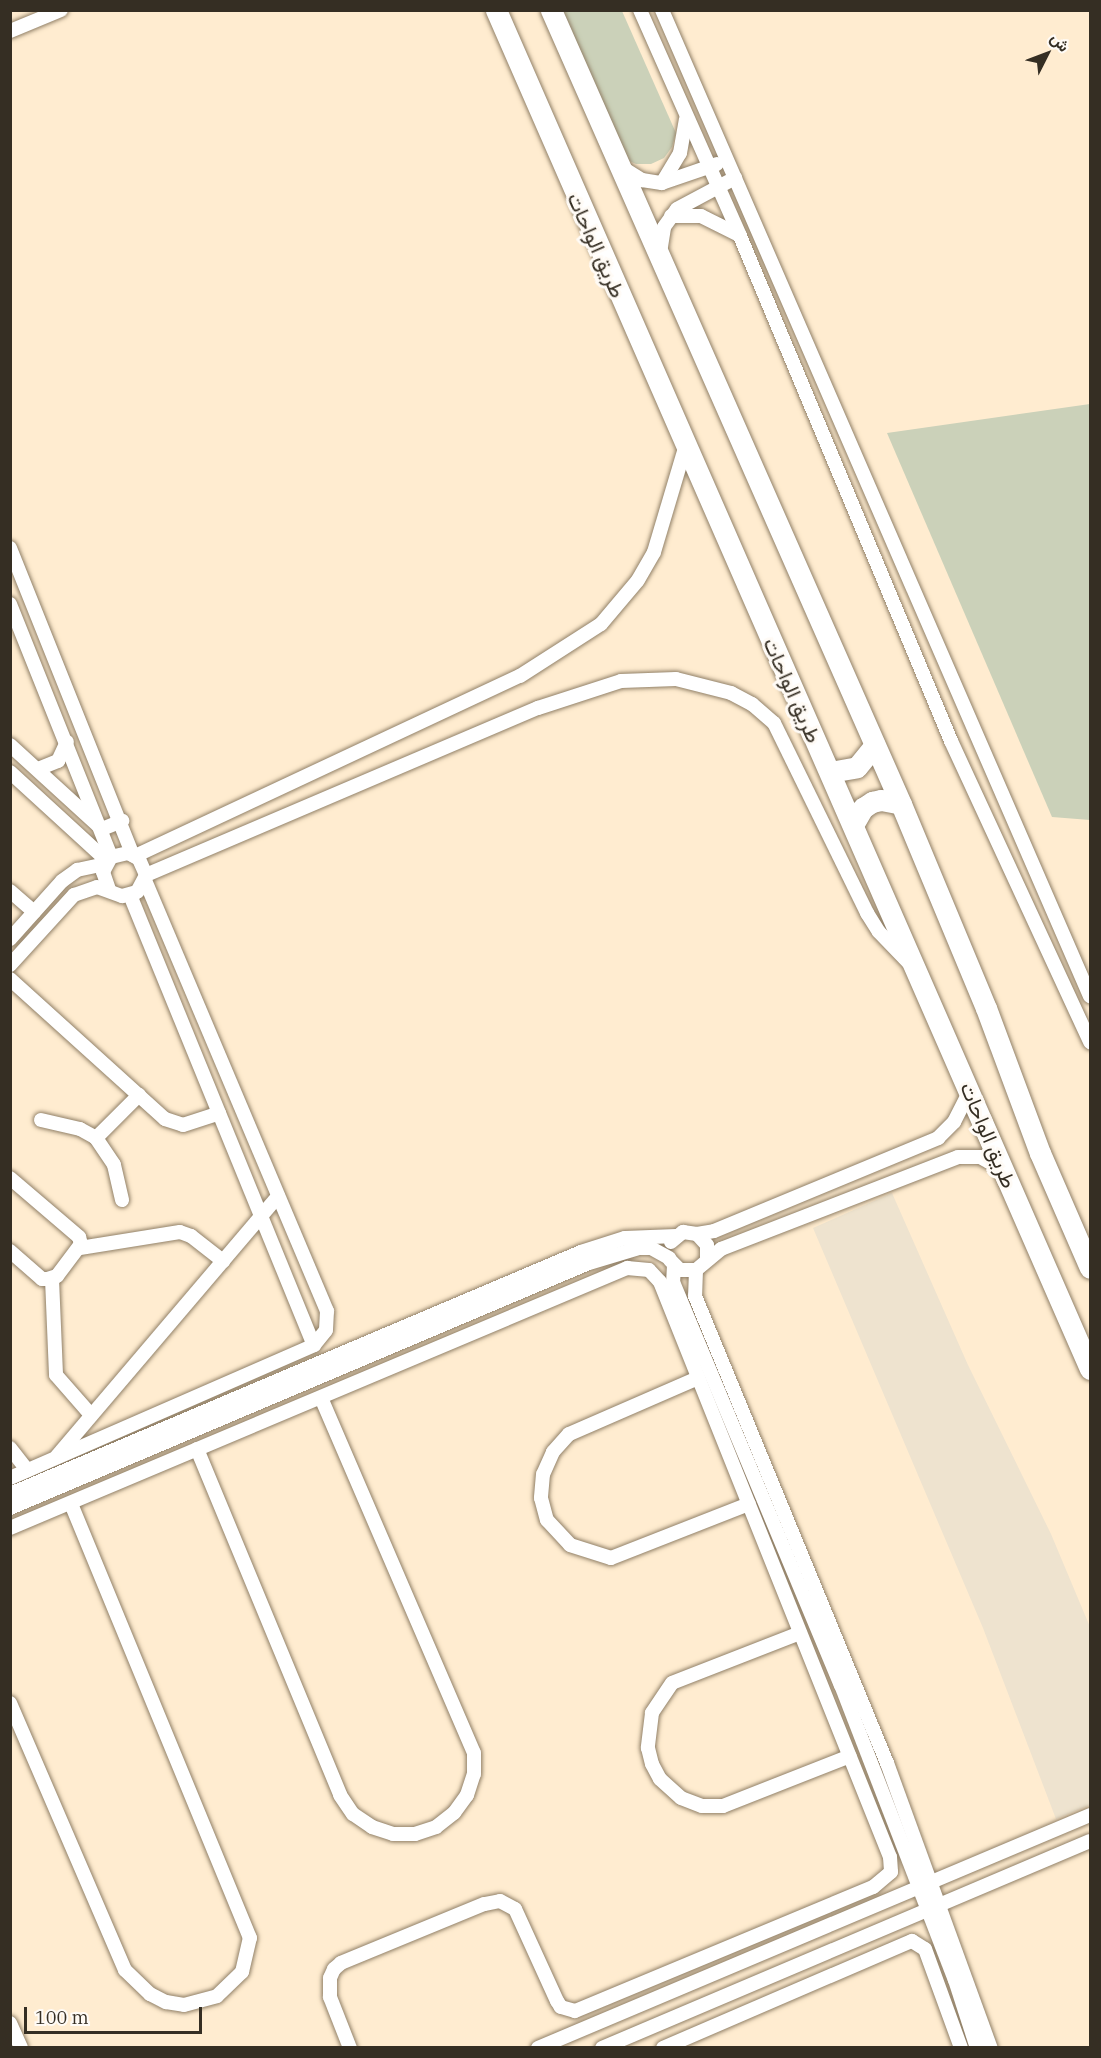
<!DOCTYPE html>
<html>
<head>
<meta charset="utf-8">
<style>
  body { margin:0 }
  #map { position:relative; width:1101px; height:2058px; overflow:hidden; background:#ffecd0; font-family:"IBM Plex Serif",Vazirmatn,serif }
  div>[style] { position:absolute }
  .education>* { inset:0; background:#eee3cf }
  .green>* { inset:0; background:#cbd1b9 }
  .roads { filter:drop-shadow(0 0 2px #918067) drop-shadow(0 0 2px #918067) }
  .minor>* { height:14px; margin:-7px; padding:0 7px; transform-origin:7px; border-radius:7px; background:#fff }
  .highway>* { height:21px; margin:-10.5px; padding:0 10.5px; transform-origin:10.5px; border-radius:10.5px; background:#fff }
  span { translate:-50% -50%; white-space:nowrap; text-align:center; line-height:1.15; -webkit-text-stroke:6px #fffbf6; paint-order:stroke }
  .street-label { font-size:21px; color:#352e23 }
  .frame { position:absolute; inset:0; border:12px solid #352e23; pointer-events:none }
  .north { position:absolute; left:1017px; top:24px; width:60px; height:60px; -webkit-text-stroke:4px #fffbf6; paint-order:stroke; rotate:48deg; font-size:16px; font-weight:700; line-height:24px; text-align:center; color:#352e23 }
  .north::after { content:''; display:block; margin:auto; width:21px; height:27px; background:#352e23; clip-path:polygon(50% 0,100% 100%,50% 72%,0 100%) }
  .scale { position:absolute; left:24px; top:2007px; width:178px; height:27px; box-sizing:border-box; border:3px solid #352e23; border-top:0; padding-left:8px; font-size:18px; line-height:21px; white-space:nowrap; color:#352e23; -webkit-text-stroke:4px #fffbf6; paint-order:stroke }
</style>
</head>
<body>
<div id="map">
  <div class="education">
    <i style="clip-path:polygon(892px 1193px,968px 1365px,1051px 1534px,1090px 1627px,1090px 1805px,1056px 1819px,983px 1628px,813px 1228px)"></i>
  </div>
  <div class="green">
    <i style="clip-path:polygon(559px 11px,622px 11px,676px 133px,672px 147px,664px 158px,651px 164px,636px 164px,623px 158px)"></i>
    <i style="clip-path:polygon(1090px 404px,1090px 820px,1052px 817px,887px 433px)"></i>
  </div>
  <div class="roads">
    <div class="minor">
      <i style="left:640px;top:10px;width:247px;rotate:66.1deg"></i>
      <i style="left:740px;top:236px;width:547px;rotate:67.32deg"></i>
      <i style="left:951px;top:741px;width:332px;rotate:65.2deg"></i>
      <i style="left:662px;top:10px;width:1075px;rotate:66.54deg"></i>
      <i style="left:10px;top:31px;width:55px;rotate:-22.4deg"></i>
      <i style="left:621px;top:167px;width:25px;rotate:32deg"></i>
      <i style="left:642px;top:180px;width:20px;rotate:9deg"></i>
      <i style="left:662px;top:183px;width:58px;rotate:-19.1deg"></i>
      <i style="left:662px;top:183px;width:35px;rotate:-59deg"></i>
      <i style="left:680px;top:153px;width:34px;rotate:-80deg"></i>
      <i style="left:671px;top:216px;width:30px"></i>
      <i style="left:701px;top:216px;width:42px;rotate:26.6deg"></i>
      <i style="left:660px;top:253px;width:26px;rotate:-81deg"></i>
      <i style="left:664px;top:227px;width:22px;rotate:-54deg"></i>
      <i style="left:677px;top:209px;width:66px;rotate:-28.1deg"></i>
      <i style="left:10px;top:548px;width:331px;rotate:68.2deg"></i>
      <i style="left:10px;top:604px;width:272px;rotate:68.2deg"></i>
      <i style="left:10px;top:745px;width:125px;rotate:42.4deg"></i>
      <i style="left:102px;top:829px;width:22px;rotate:-22deg"></i>
      <i style="left:38px;top:769px;width:22px;rotate:-22deg"></i>
      <i style="left:58px;top:761px;width:21px;rotate:-65deg"></i>
      <i style="left:10px;top:772px;width:132px;rotate:42.5deg"></i>
      <i style="left:135px;top:856px;width:425px;rotate:-25.1deg"></i>
      <i style="left:520px;top:676px;width:96px;rotate:-32.7deg"></i>
      <i style="left:601px;top:624px;width:57px;rotate:-49.9deg"></i>
      <i style="left:638px;top:580px;width:32px;rotate:-60deg"></i>
      <i style="left:654px;top:552px;width:109px;rotate:-73.4deg"></i>
      <i style="left:146px;top:875px;width:426px;rotate:-23.1deg"></i>
      <i style="left:538px;top:708px;width:87px;rotate:-18deg"></i>
      <i style="left:621px;top:681px;width:55px;rotate:-2.1deg"></i>
      <i style="left:676px;top:679px;width:57px;rotate:14.3deg"></i>
      <i style="left:731px;top:693px;width:24px;rotate:28deg"></i>
      <i style="left:752px;top:704px;width:29px;rotate:41deg"></i>
      <i style="left:774px;top:723px;width:212px;rotate:63.9deg"></i>
      <i style="left:867px;top:913px;width:22px;rotate:58deg"></i>
      <i style="left:879px;top:932px;width:42px;rotate:46deg"></i>
      <i style="left:10px;top:891px;width:32px;rotate:41deg"></i>
      <i style="left:130px;top:895px;width:486px;rotate:67.8deg"></i>
      <i style="left:10px;top:939px;width:78px;rotate:-48.1deg"></i>
      <i style="left:62px;top:881px;width:19px;rotate:-36deg"></i>
      <i style="left:77px;top:870px;width:30px;rotate:-12deg"></i>
      <i style="left:10px;top:965px;width:95px;rotate:-47.6deg"></i>
      <i style="left:74px;top:895px;width:24px;rotate:-19deg"></i>
      <i style="left:97px;top:887px;width:27px;rotate:20deg"></i>
      <i style="left:122px;top:896px;width:16px;rotate:-15deg"></i>
      <i style="left:137px;top:892px;width:19px;rotate:-62deg"></i>
      <i style="left:146px;top:875px;width:17px;rotate:-114deg"></i>
      <i style="left:139px;top:859px;width:13px;rotate:-151deg"></i>
      <i style="left:128px;top:853px;width:17px;rotate:167deg"></i>
      <i style="left:111px;top:857px;width:17px;rotate:118deg"></i>
      <i style="left:103px;top:872px;width:18px;rotate:71deg"></i>
      <i style="left:10px;top:979px;width:209px;rotate:42.1deg"></i>
      <i style="left:165px;top:1119px;width:19px;rotate:18deg"></i>
      <i style="left:183px;top:1125px;width:38px;rotate:-18deg"></i>
      <i style="left:41px;top:1120px;width:40px;rotate:13deg"></i>
      <i style="left:80px;top:1129px;width:18px;rotate:29deg"></i>
      <i style="left:96px;top:1138px;width:32px;rotate:56deg"></i>
      <i style="left:114px;top:1165px;width:36px;rotate:77deg"></i>
      <i style="left:96px;top:1138px;width:61px;rotate:-45deg"></i>
      <i style="left:10px;top:1178px;width:91px;rotate:40.5deg"></i>
      <i style="left:79px;top:1237px;width:7px;rotate:74deg"></i>
      <i style="left:81px;top:1244px;width:40px;rotate:127deg"></i>
      <i style="left:57px;top:1276px;width:9px;rotate:162deg"></i>
      <i style="left:48px;top:1279px;width:6px;rotate:180deg"></i>
      <i style="left:42px;top:1279px;width:43px;rotate:-138.8deg"></i>
      <i style="left:697px;top:1234px;width:17px;rotate:-10deg"></i>
      <i style="left:714px;top:1231px;width:243px;rotate:-22.5deg"></i>
      <i style="left:938px;top:1138px;width:23px;rotate:-45deg"></i>
      <i style="left:954px;top:1122px;width:36px;rotate:-63deg"></i>
      <i style="left:671px;top:1242px;width:16px;rotate:-40deg"></i>
      <i style="left:683px;top:1232px;width:14px;rotate:8deg"></i>
      <i style="left:697px;top:1234px;width:15px;rotate:48deg"></i>
      <i style="left:707px;top:1245px;width:13px;rotate:90deg"></i>
      <i style="left:80px;top:1248px;width:101px;rotate:-9.1deg"></i>
      <i style="left:180px;top:1232px;width:12px;rotate:20deg"></i>
      <i style="left:191px;top:1236px;width:41px;rotate:38deg"></i>
      <i style="left:670px;top:1260px;width:14px;rotate:45deg"></i>
      <i style="left:680px;top:1270px;width:16px"></i>
      <i style="left:696px;top:1270px;width:33px;rotate:-40deg"></i>
      <i style="left:721px;top:1249px;width:254px;rotate:-21.2deg"></i>
      <i style="left:958px;top:1157px;width:22px"></i>
      <i style="left:980px;top:1157px;width:25px;rotate:29deg"></i>
      <i style="left:674px;top:1265px;width:17px;rotate:93deg"></i>
      <i style="left:673px;top:1282px;width:437px;rotate:67.4deg"></i>
      <i style="left:841px;top:1685px;width:316px;rotate:68.9deg"></i>
      <i style="left:955px;top:1980px;width:71px;rotate:72.1deg"></i>
      <i style="left:696px;top:1270px;width:26px;rotate:92deg"></i>
      <i style="left:695px;top:1296px;width:505px;rotate:67.65deg"></i>
      <i style="left:887px;top:1763px;width:303px;rotate:70deg"></i>
      <i style="left:52px;top:1279px;width:96px;rotate:87.6deg"></i>
      <i style="left:56px;top:1375px;width:53px;rotate:48.8deg"></i>
      <i style="left:698px;top:1378px;width:141px;rotate:156.5deg"></i>
      <i style="left:569px;top:1434px;width:24px;rotate:132deg"></i>
      <i style="left:553px;top:1452px;width:24px;rotate:114deg"></i>
      <i style="left:543px;top:1474px;width:24px;rotate:95deg"></i>
      <i style="left:541px;top:1498px;width:23px;rotate:75deg"></i>
      <i style="left:547px;top:1520px;width:34px;rotate:47deg"></i>
      <i style="left:570px;top:1545px;width:43px;rotate:17.6deg"></i>
      <i style="left:611px;top:1558px;width:148px;rotate:-21.4deg"></i>
      <i style="left:10px;top:1448px;width:28px;rotate:52deg"></i>
      <i style="left:197px;top:1449px;width:374px;rotate:67.5deg"></i>
      <i style="left:340px;top:1795px;width:23px;rotate:56deg"></i>
      <i style="left:353px;top:1814px;width:23px;rotate:34deg"></i>
      <i style="left:372px;top:1827px;width:22px;rotate:18deg"></i>
      <i style="left:393px;top:1834px;width:22px"></i>
      <i style="left:415px;top:1834px;width:22px;rotate:-18deg"></i>
      <i style="left:436px;top:1827px;width:23px;rotate:-38deg"></i>
      <i style="left:454px;top:1813px;width:22px;rotate:-54deg"></i>
      <i style="left:467px;top:1795px;width:22px;rotate:-72deg"></i>
      <i style="left:474px;top:1774px;width:21px;rotate:-90deg"></i>
      <i style="left:474px;top:1753px;width:387px;rotate:-113.3deg"></i>
      <i style="left:57px;top:1456px;width:341px;rotate:-49.6deg"></i>
      <i style="left:10px;top:1478px;width:332px;rotate:-23.6deg"></i>
      <i style="left:314px;top:1345px;width:19px;rotate:-51deg"></i>
      <i style="left:326px;top:1330px;width:19px;rotate:-87deg"></i>
      <i style="left:327px;top:1311px;width:467px;rotate:-112.9deg"></i>
      <i style="left:10px;top:1494px;width:620px;rotate:-22.97deg"></i>
      <i style="left:581px;top:1252px;width:46px;rotate:-17.7deg"></i>
      <i style="left:625px;top:1238px;width:51px;rotate:-2.2deg"></i>
      <i style="left:10px;top:1508px;width:629px;rotate:-22.94deg"></i>
      <i style="left:589px;top:1263px;width:52px;rotate:-16.7deg"></i>
      <i style="left:639px;top:1248px;width:12px"></i>
      <i style="left:651px;top:1248px;width:21px;rotate:29deg"></i>
      <i style="left:10px;top:1528px;width:670px;rotate:-22.85deg"></i>
      <i style="left:627px;top:1268px;width:22px;rotate:5deg"></i>
      <i style="left:649px;top:1270px;width:16px;rotate:47deg"></i>
      <i style="left:660px;top:1282px;width:619px;rotate:68.2deg"></i>
      <i style="left:890px;top:1857px;width:15px;rotate:86deg"></i>
      <i style="left:891px;top:1872px;width:23px;rotate:140deg"></i>
      <i style="left:873px;top:1887px;width:323px;rotate:157.4deg"></i>
      <i style="left:575px;top:2011px;width:15px;rotate:-164deg"></i>
      <i style="left:561px;top:2007px;width:7px;rotate:-124deg"></i>
      <i style="left:557px;top:2001px;width:101px;rotate:-114.5deg"></i>
      <i style="left:515px;top:1909px;width:17px;rotate:-152deg"></i>
      <i style="left:500px;top:1901px;width:16px;rotate:169deg"></i>
      <i style="left:484px;top:1904px;width:155px;rotate:157.6deg"></i>
      <i style="left:341px;top:1963px;width:9px;rotate:139deg"></i>
      <i style="left:334px;top:1969px;width:10px;rotate:114deg"></i>
      <i style="left:330px;top:1978px;width:19px;rotate:90deg"></i>
      <i style="left:330px;top:1997px;width:55px;rotate:68.6deg"></i>
      <i style="left:800px;top:1633px;width:137px;rotate:158.7deg"></i>
      <i style="left:672px;top:1683px;width:36px;rotate:124deg"></i>
      <i style="left:652px;top:1713px;width:35px;rotate:97deg"></i>
      <i style="left:648px;top:1748px;width:16px;rotate:76deg"></i>
      <i style="left:652px;top:1764px;width:17px;rotate:62deg"></i>
      <i style="left:660px;top:1779px;width:28px;rotate:42deg"></i>
      <i style="left:681px;top:1798px;width:22px;rotate:21deg"></i>
      <i style="left:702px;top:1806px;width:21px"></i>
      <i style="left:723px;top:1806px;width:136px;rotate:-21.5deg"></i>
      <i style="left:10px;top:1703px;width:291px;rotate:66.7deg"></i>
      <i style="left:125px;top:1970px;width:35px;rotate:44deg"></i>
      <i style="left:150px;top:1994px;width:18px;rotate:27deg"></i>
      <i style="left:166px;top:2002px;width:18px;rotate:9deg"></i>
      <i style="left:184px;top:2005px;width:34px;rotate:-15deg"></i>
      <i style="left:217px;top:1996px;width:35px;rotate:-44deg"></i>
      <i style="left:242px;top:1972px;width:35px;rotate:-77deg"></i>
      <i style="left:250px;top:1938px;width:469px;rotate:-112.4deg"></i>
      <i style="left:10px;top:2023px;width:27px;rotate:66deg"></i>
      <i style="left:538px;top:2048px;width:599px;rotate:-22.88deg"></i>
      <i style="left:602px;top:2048px;width:530px;rotate:-22.99deg"></i>
      <i style="left:663px;top:2048px;width:271px;rotate:-23.3deg"></i>
      <i style="left:912px;top:1941px;width:15px;rotate:32deg"></i>
      <i style="left:925px;top:1949px;width:105px;rotate:70deg"></i>
    </div>
    <div class="highway">
      <i style="left:496px;top:10px;width:1483px;rotate:66.39deg"></i>
      <i style="left:551px;top:10px;width:868px;rotate:66.21deg"></i>
      <i style="left:901px;top:804px;width:221px;rotate:67.4deg"></i>
      <i style="left:986px;top:1008px;width:155px;rotate:69.6deg"></i>
      <i style="left:1040px;top:1153px;width:125px;rotate:66.5deg"></i>
      <i style="left:830px;top:772px;width:27px;rotate:-10deg"></i>
      <i style="left:857px;top:767px;width:28px;rotate:-51deg"></i>
      <i style="left:853px;top:825px;width:20px;rotate:-60deg"></i>
      <i style="left:863px;top:808px;width:11px;rotate:-34deg"></i>
      <i style="left:872px;top:802px;width:9px;rotate:-13deg"></i>
      <i style="left:881px;top:800px;width:20px;rotate:11deg"></i>
    </div>
  </div>
  <div class="street-label">
    <span style="left:597px;top:245px;rotate:66deg">طريق الواحات</span>
    <span style="left:793px;top:690px;rotate:66deg">طريق الواحات</span>
    <span style="left:989px;top:1135px;rotate:67deg">طريق الواحات</span>
  </div>
  <div class="frame"></div>
  <div class="north">ش</div>
  <div class="scale">100 m</div>
</div>
</body>
</html>
